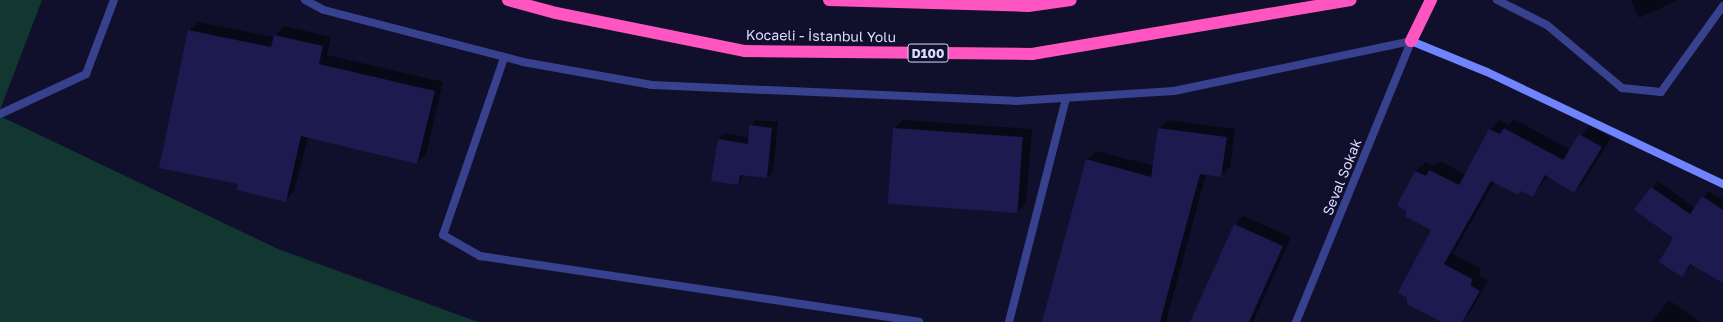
<!DOCTYPE html>
<html>
<head>
<meta charset="utf-8">
<style>
  body { margin:0 }
  #map { position:relative; width:1723px; height:322px; overflow:hidden; background:#100f2c; font-family:"Golos Text",sans-serif }
  div>[style] { position:absolute }
  .green>* { inset:0; background:#123730 }
  .shadow>* { inset:0; background:#0007 }
  .building>* { inset:0; background:#1c1a4f; transform-origin:0 0 }
  .lane>* { height:8px; margin:-4px; padding:0 4px; transform-origin:4px; border-radius:4px; background:#37418e }
  .street>* { height:8px; margin:-4px; padding:0 4px; transform-origin:4px; border-radius:4px; background:#37418e }
  .secondary>* { height:8px; margin:-4px; padding:0 4px; transform-origin:4px; border-radius:4px; background:#7184ff }
  .highway>* { height:12px; margin:-6px; padding:0 6px; transform-origin:6px; border-radius:6px; background:#ff55c1 }
  span { translate:-50% -50%; white-space:nowrap; text-align:center; line-height:1.15; -webkit-text-stroke:4px #100f2c; paint-order:stroke }
  .shield-label span { padding:1px 3px; background:#100f2c; border:1px solid; border-radius:3px; -webkit-text-stroke-width:0 }
  .shield-label { font-size:13px; color:#dadcff; font-weight:700 }
  .street-label { font-size:14px; color:#dadcff }
</style>
</head>
<body>
<div id="map">
  <div class="green">
    <i style="clip-path:polygon(0 0,42px 0,0 110px)"></i>
    <i style="clip-path:polygon(0 116px,278px 249px,478px 322px,0 322px)"></i>
  </div>
  <div class="shadow">
    <i style="clip-path:polygon(1631px 0,1678px 0,1639px 18px)"></i>
    <i style="clip-path:polygon(198px 22px,274px 37px,284px 26px,331px 37px,327px 55px,443px 82px,426px 154px,417px 163px,308px 137px,294px 191px,286px 200px,239px 183px,189px 31px)"></i>
    <i style="clip-path:polygon(1514px 119px,1571px 150px,1590px 125px,1611px 138px,1583px 183px,1574px 192px,1548px 176px,1533px 195px,1494px 182px,1453px 254px,1481px 269px,1479px 276px,1488px 281px,1469px 314px,1461px 322px,1444px 322px,1433px 230px,1399px 205px,1416px 171px,1426px 162px,1434px 166px,1440px 161px,1466px 175px,1490px 130px,1500px 120px,1508px 125px)"></i>
    <i style="clip-path:polygon(756px 120px,778px 122px,773px 171px,767px 177px,744px 175px,738px 184px,719px 139px,725px 133px,749px 138px,750px 126px)"></i>
    <i style="clip-path:polygon(903px 120px,1032px 129px,1026px 203px,1017px 212px,894px 129px)"></i>
    <i style="clip-path:polygon(1168px 120px,1235px 129px,1230px 167px,1221px 176px,1206px 174px,1166px 322px,1043px 322px,1087px 160px,1096px 151px,1154px 166px,1159px 129px)"></i>
    <i style="clip-path:polygon(1658px 181px,1695px 208px,1709px 191px,1723px 200px,1723px 281px,1692px 264px,1682px 275px,1675px 238px,1636px 210px)"></i>
    <i style="clip-path:polygon(1243px 216px,1291px 237px,1253px 322px,1191px 322px,1234px 225px)"></i>
    <i style="clip-path:polygon(1669px 300px,1700px 322px,1651px 322px)"></i>
  </div>
  <div class="building">
    <i style="clip-path:polygon(188px 30px,271px 47px,274px 35px,323px 46px,319px 64px,435px 91px,417px 164px,301px 136px,286px 202px,236px 190px,238px 184px,159px 168px)"></i>
    <i style="clip-path:polygon(749px 125px,772px 128px,767px 178px,740px 175px,738px 185px,711px 181px,718px 139px,748px 144px)"></i>
    <i style="left:893px;top:128px;width:130px;height:76px;rotate:4deg"></i>
    <i style="clip-path:polygon(1158px 128px,1227px 137px,1221px 177px,1200px 174px,1160px 322px,1042px 322px,1086px 159px,1151px 177px)"></i>
    <i style="clip-path:polygon(1504px 128px,1563px 160px,1579px 134px,1602px 147px,1574px 193px,1545px 175px,1533px 197px,1521px 191px,1518px 195px,1491px 181px,1444px 264px,1472px 279px,1471px 286px,1480px 291px,1462px 322px,1442px 322px,1407px 304px,1407px 298px,1398px 292px,1431px 230px,1406px 217px,1406px 211px,1397px 205px,1415px 171px,1426px 176px,1429px 170px,1459px 185px,1489px 129px,1500px 134px)"></i>
    <i style="clip-path:polygon(1651px 187px,1690px 214px,1702px 196px,1723px 210px,1723px 283px,1690px 264px,1682px 277px,1659px 262px,1673px 238px,1634px 210px)"></i>
    <i style="clip-path:polygon(1234px 224px,1283px 246px,1249px 322px,1190px 322px)"></i>
  </div>
  <div class="lane">
    <i style="left:1497px;top:0;width:56px;rotate:26.6deg"></i>
    <i style="left:1547px;top:25px;width:98px;rotate:40deg"></i>
    <i style="left:1622px;top:88px;width:39px;rotate:6deg"></i>
    <i style="left:1661px;top:92px;width:106px;rotate:-54.2deg"></i>
  </div>
  <div class="street">
    <i style="left:305px;top:0;width:21px;rotate:28deg"></i>
    <i style="left:324px;top:10px;width:206px;rotate:14.6deg"></i>
    <i style="left:523px;top:62px;width:131px;rotate:10.1deg"></i>
    <i style="left:652px;top:85px;width:363px;rotate:2.5deg"></i>
    <i style="left:1015px;top:101px;width:159px;rotate:-3.6deg"></i>
    <i style="left:1174px;top:91px;width:242px;rotate:-11.9deg"></i>
    <i style="left:504px;top:58px;width:187px;rotate:109deg"></i>
    <i style="left:443px;top:235px;width:43px;rotate:29.6deg"></i>
    <i style="left:480px;top:256px;width:444px;rotate:8.5deg"></i>
    <i style="left:0;top:114px;width:95px;rotate:-24.9deg"></i>
    <i style="left:86px;top:74px;width:79px;rotate:-69.3deg"></i>
    <i style="left:1009px;top:322px;width:231px;rotate:-75.7deg"></i>
    <i style="left:1296px;top:322px;width:304px;rotate:-67.7deg"></i>
  </div>
  <div class="secondary">
    <i style="left:1411px;top:41px;width:82px;rotate:22.2deg"></i>
    <i style="left:1487px;top:72px;width:261px;rotate:25.4deg"></i>
  </div>
  <div class="highway">
    <i style="left:508px;top:0;width:50px;rotate:15.2deg"></i>
    <i style="left:556px;top:13px;width:193px;rotate:11.4deg"></i>
    <i style="left:745px;top:51px;width:287px;rotate:0.6deg"></i>
    <i style="left:1032px;top:54px;width:323px;rotate:-9.6deg"></i>
    <i style="left:829px;top:0;width:199px;rotate:1.7deg"></i>
    <i style="left:1028px;top:6px;width:43px;rotate:-7.9deg"></i>
    <i style="left:1411px;top:41px;width:46px;rotate:-64deg"></i>
  </div>
  <div class="shield-label">
    <span style="left:928px;top:53px">D100</span>
  </div>
  <div class="street-label">
    <span style="left:821px;top:36px;rotate:1deg">Kocaeli - İstanbul Yolu</span>
    <span style="left:1342px;top:177px;rotate:-68deg">Seval Sokak</span>
  </div>
</div>
</body>
</html>
